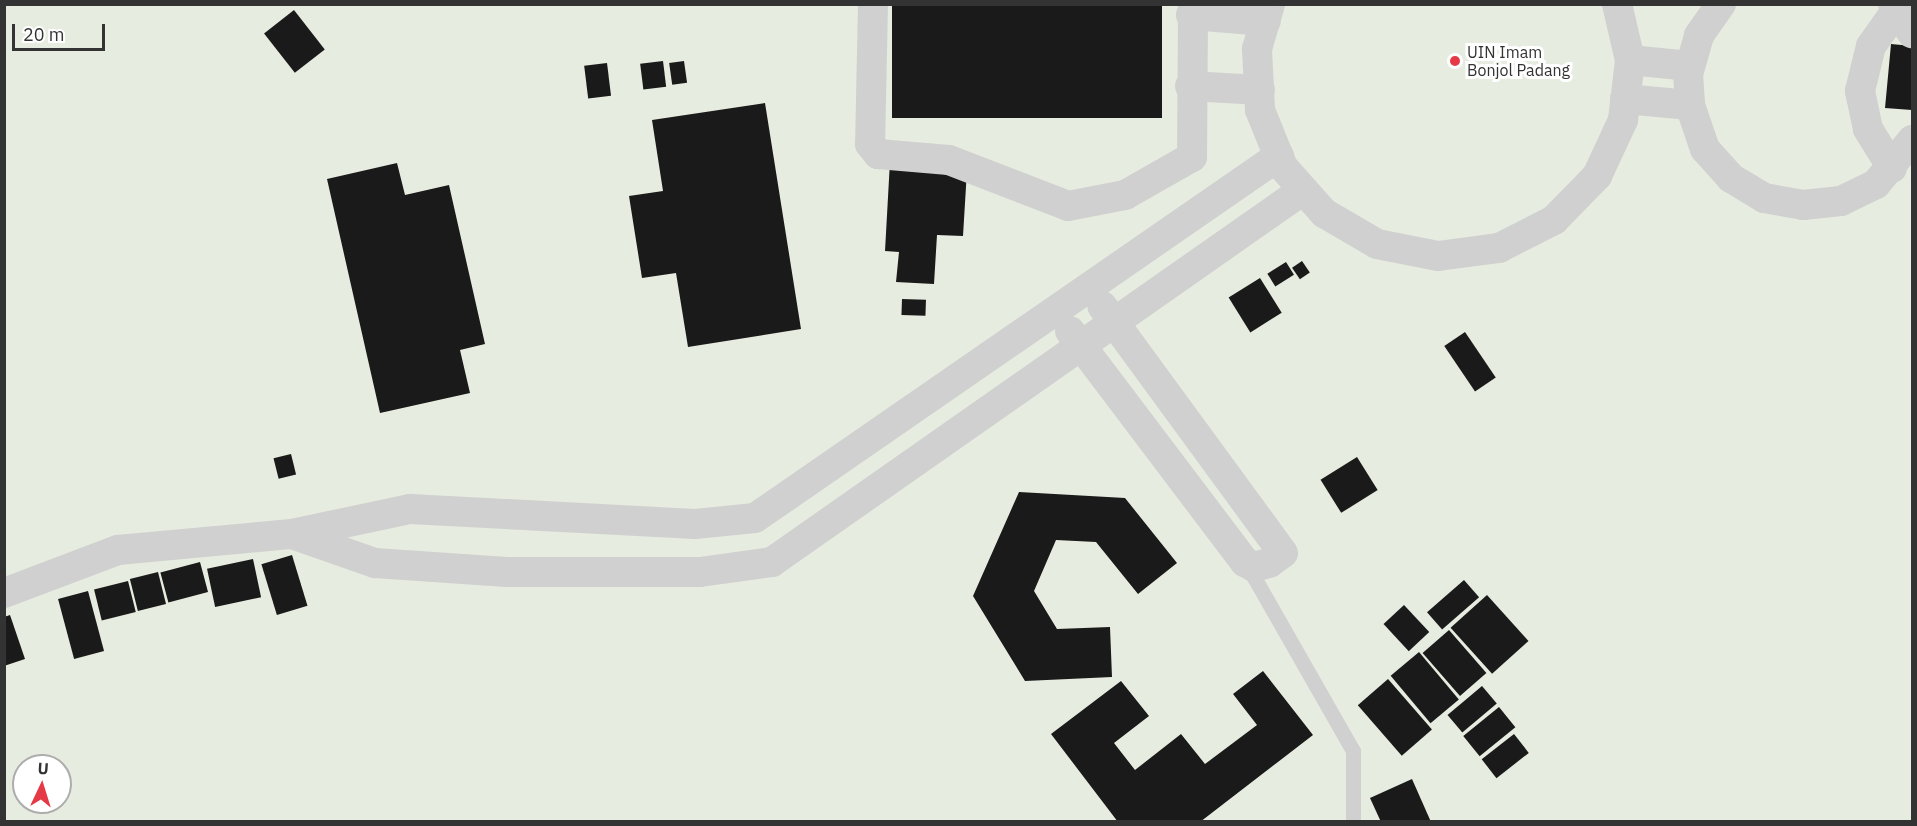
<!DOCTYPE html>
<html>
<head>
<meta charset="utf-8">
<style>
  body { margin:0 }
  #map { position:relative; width:1917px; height:826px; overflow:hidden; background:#fff; font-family:"IBM Plex Sans",sans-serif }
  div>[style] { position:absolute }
  .green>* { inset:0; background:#e6ecdf }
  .building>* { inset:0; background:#1a1a1a; transform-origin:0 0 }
  .lane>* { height:15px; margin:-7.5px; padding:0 7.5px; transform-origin:7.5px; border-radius:7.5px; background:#d0d0d0 }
  .street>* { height:30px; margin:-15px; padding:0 15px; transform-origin:15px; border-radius:15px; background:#d0d0d0 }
  .dots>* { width:16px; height:16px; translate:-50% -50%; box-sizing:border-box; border:3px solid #fff; border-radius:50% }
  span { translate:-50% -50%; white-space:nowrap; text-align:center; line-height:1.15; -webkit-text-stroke:6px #fff; paint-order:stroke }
  .poi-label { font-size:16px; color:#333 }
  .left { translate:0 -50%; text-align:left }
  .frame { position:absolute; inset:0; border:6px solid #333; pointer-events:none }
  .north { position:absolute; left:12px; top:754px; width:60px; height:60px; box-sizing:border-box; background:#fff; border:2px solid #adadad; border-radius:50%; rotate:4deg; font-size:16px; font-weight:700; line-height:24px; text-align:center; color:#333 }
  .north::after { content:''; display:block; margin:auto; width:21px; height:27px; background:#e63946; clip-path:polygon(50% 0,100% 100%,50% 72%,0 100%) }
  .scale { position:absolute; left:12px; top:24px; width:93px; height:27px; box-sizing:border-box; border:3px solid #333; border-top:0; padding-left:8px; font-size:18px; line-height:21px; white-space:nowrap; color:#333; -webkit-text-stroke:4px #fff; paint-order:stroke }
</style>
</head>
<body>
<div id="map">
  <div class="green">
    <i style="clip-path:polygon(evenodd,5px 5px,1912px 5px,1912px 821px,5px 822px,5px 5px,24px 766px,60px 766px,60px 802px,24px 802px,24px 766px)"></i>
  </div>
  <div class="building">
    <i style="left:892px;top:4px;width:270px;height:114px"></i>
    <i style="left:294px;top:10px;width:50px;height:38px;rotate:52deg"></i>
    <i style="clip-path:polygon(1891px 44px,1912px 46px,1912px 110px,1885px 108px)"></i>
    <i style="left:663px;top:61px;width:26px;height:23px;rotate:83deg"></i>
    <i style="left:684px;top:61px;width:22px;height:15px;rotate:82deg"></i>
    <i style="left:607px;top:63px;width:33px;height:23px;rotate:83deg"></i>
    <i style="clip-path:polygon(765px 103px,801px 329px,688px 347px,676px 273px,642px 278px,629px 196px,663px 191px,652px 120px)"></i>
    <i style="clip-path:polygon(890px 161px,967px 170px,963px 236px,937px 235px,934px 284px,896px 282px,899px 252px,885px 251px)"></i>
    <i style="clip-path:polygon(397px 163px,405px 195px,449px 185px,485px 344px,460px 350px,470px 393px,380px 413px,327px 179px)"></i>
    <i style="left:1302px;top:261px;width:14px;height:12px;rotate:56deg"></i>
    <i style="left:1286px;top:262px;width:15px;height:22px;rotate:58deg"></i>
    <i style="left:1260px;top:278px;width:41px;height:37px;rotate:58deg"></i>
    <i style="left:902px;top:299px;width:24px;height:16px;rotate:2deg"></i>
    <i style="left:1465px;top:332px;width:55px;height:25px;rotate:56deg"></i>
    <i style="left:291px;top:454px;width:21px;height:18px;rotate:76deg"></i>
    <i style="left:1357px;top:457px;width:39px;height:43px;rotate:58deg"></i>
    <i style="clip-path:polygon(1019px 492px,1125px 498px,1177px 563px,1138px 594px,1096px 542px,1056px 540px,1034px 591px,1057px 629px,1110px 627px,1112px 677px,1025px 681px,973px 596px)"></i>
    <i style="left:292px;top:555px;width:53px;height:32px;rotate:73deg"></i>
    <i style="left:253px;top:559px;width:39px;height:47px;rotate:78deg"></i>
    <i style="left:200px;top:562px;width:31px;height:41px;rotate:75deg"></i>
    <i style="left:158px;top:572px;width:33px;height:29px;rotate:76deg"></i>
    <i style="left:1464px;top:580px;width:23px;height:49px;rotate:49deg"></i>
    <i style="left:128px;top:581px;width:32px;height:35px;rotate:76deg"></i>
    <i style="left:88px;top:591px;width:62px;height:31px;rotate:75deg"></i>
    <i style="left:1487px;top:595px;width:62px;height:49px;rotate:48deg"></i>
    <i style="left:1404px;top:605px;width:37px;height:28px;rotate:47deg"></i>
    <i style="clip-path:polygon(10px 615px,25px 659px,4px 666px,4px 617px)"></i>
    <i style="left:1449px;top:630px;width:57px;height:35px;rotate:49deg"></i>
    <i style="left:1419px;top:652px;width:62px;height:37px;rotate:50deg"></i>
    <i style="clip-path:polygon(1263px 671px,1313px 735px,1200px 822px,1118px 822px,1051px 734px,1121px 681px,1149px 716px,1114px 743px,1135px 770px,1181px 734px,1205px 764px,1257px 725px,1233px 694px)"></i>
    <i style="left:1388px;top:679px;width:67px;height:40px;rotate:49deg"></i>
    <i style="left:1482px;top:686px;width:23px;height:45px;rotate:50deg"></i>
    <i style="left:1499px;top:707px;width:26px;height:46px;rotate:51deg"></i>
    <i style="left:1514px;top:734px;width:24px;height:41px;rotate:52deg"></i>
    <i style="clip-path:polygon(1412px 779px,1431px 822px,1381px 822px,1370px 798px)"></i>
  </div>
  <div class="lane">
    <i style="left:1247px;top:565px;width:214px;rotate:60.3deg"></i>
    <i style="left:1353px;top:751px;width:71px;rotate:90deg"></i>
  </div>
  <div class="street">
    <i style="left:873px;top:4px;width:140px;rotate:91.2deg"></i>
    <i style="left:870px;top:144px;width:13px;rotate:51deg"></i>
    <i style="left:878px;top:154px;width:71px;rotate:4.8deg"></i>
    <i style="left:949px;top:160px;width:128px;rotate:21.1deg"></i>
    <i style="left:1068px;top:206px;width:58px;rotate:-10.9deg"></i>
    <i style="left:1125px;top:195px;width:77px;rotate:-29.6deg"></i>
    <i style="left:1192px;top:157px;width:153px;rotate:-89.6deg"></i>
    <i style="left:1270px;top:4px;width:47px;rotate:106.1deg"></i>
    <i style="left:1257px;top:49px;width:61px;rotate:87.2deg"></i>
    <i style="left:1260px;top:110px;width:61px;rotate:68deg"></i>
    <i style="left:1283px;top:167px;width:62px;rotate:48.3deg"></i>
    <i style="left:1324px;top:213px;width:61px;rotate:30.3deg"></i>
    <i style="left:1377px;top:244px;width:62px;rotate:11.1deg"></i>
    <i style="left:1438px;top:256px;width:62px;rotate:-7.5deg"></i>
    <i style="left:1499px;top:248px;width:62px;rotate:-27deg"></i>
    <i style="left:1554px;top:220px;width:62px;rotate:-45.7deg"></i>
    <i style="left:1597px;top:176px;width:62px;rotate:-65.1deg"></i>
    <i style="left:1623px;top:120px;width:60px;rotate:-83.3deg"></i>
    <i style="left:1630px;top:60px;width:57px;rotate:-103.1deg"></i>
    <i style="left:1721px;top:4px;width:39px;rotate:125deg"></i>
    <i style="left:1699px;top:36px;width:40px;rotate:106deg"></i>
    <i style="left:1688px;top:74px;width:31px;rotate:86deg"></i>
    <i style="left:1690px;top:105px;width:46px;rotate:71.2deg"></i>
    <i style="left:1705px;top:149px;width:39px;rotate:48deg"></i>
    <i style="left:1731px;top:178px;width:39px;rotate:31deg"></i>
    <i style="left:1764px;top:198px;width:40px;rotate:10deg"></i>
    <i style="left:1803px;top:205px;width:38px;rotate:-6deg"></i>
    <i style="left:1841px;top:201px;width:39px;rotate:-26deg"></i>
    <i style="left:1876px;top:184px;width:57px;rotate:-50.7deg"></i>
    <i style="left:1893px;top:4px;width:35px;rotate:57deg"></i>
    <i style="left:1191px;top:15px;width:75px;rotate:4.6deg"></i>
    <i style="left:1630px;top:60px;width:60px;rotate:5.7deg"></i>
    <i style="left:1190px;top:86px;width:70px;rotate:3.3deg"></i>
    <i style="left:1625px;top:99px;width:65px;rotate:5.3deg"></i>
    <i style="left:1892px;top:168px;width:46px;rotate:-121.6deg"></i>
    <i style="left:1868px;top:129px;width:39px;rotate:-102deg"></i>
    <i style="left:1860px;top:91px;width:46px;rotate:-76.3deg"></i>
    <i style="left:1871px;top:46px;width:47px;rotate:-54.6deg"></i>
    <i style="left:1070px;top:331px;width:290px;rotate:52.9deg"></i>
    <i style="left:1245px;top:562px;width:10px;rotate:29deg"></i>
    <i style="left:1254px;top:567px;width:16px;rotate:-15deg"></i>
    <i style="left:1269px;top:563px;width:17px;rotate:-36deg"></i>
    <i style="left:1283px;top:553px;width:306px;rotate:-126.2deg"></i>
    <i style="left:292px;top:534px;width:88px;rotate:19.3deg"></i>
    <i style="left:375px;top:563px;width:132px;rotate:3.9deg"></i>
    <i style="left:507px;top:572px;width:193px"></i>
    <i style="left:700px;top:572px;width:73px;rotate:-7.9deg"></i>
    <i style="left:772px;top:562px;width:648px;rotate:-35.01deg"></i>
    <i style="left:4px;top:593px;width:122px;rotate:-20.7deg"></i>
    <i style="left:118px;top:550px;width:175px;rotate:-5.3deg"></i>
    <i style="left:292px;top:534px;width:121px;rotate:-12deg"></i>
    <i style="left:410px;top:509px;width:285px;rotate:3deg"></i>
    <i style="left:695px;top:524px;width:60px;rotate:-5.7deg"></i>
    <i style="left:755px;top:518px;width:637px;rotate:-34.64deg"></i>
  </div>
  <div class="dots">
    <i style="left:1455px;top:61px;background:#e63946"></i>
  </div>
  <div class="poi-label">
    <span class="left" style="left:1467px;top:61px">UIN Imam<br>Bonjol Padang</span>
  </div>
  <div class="frame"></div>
  <div class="north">U</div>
  <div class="scale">20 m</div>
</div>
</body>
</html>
